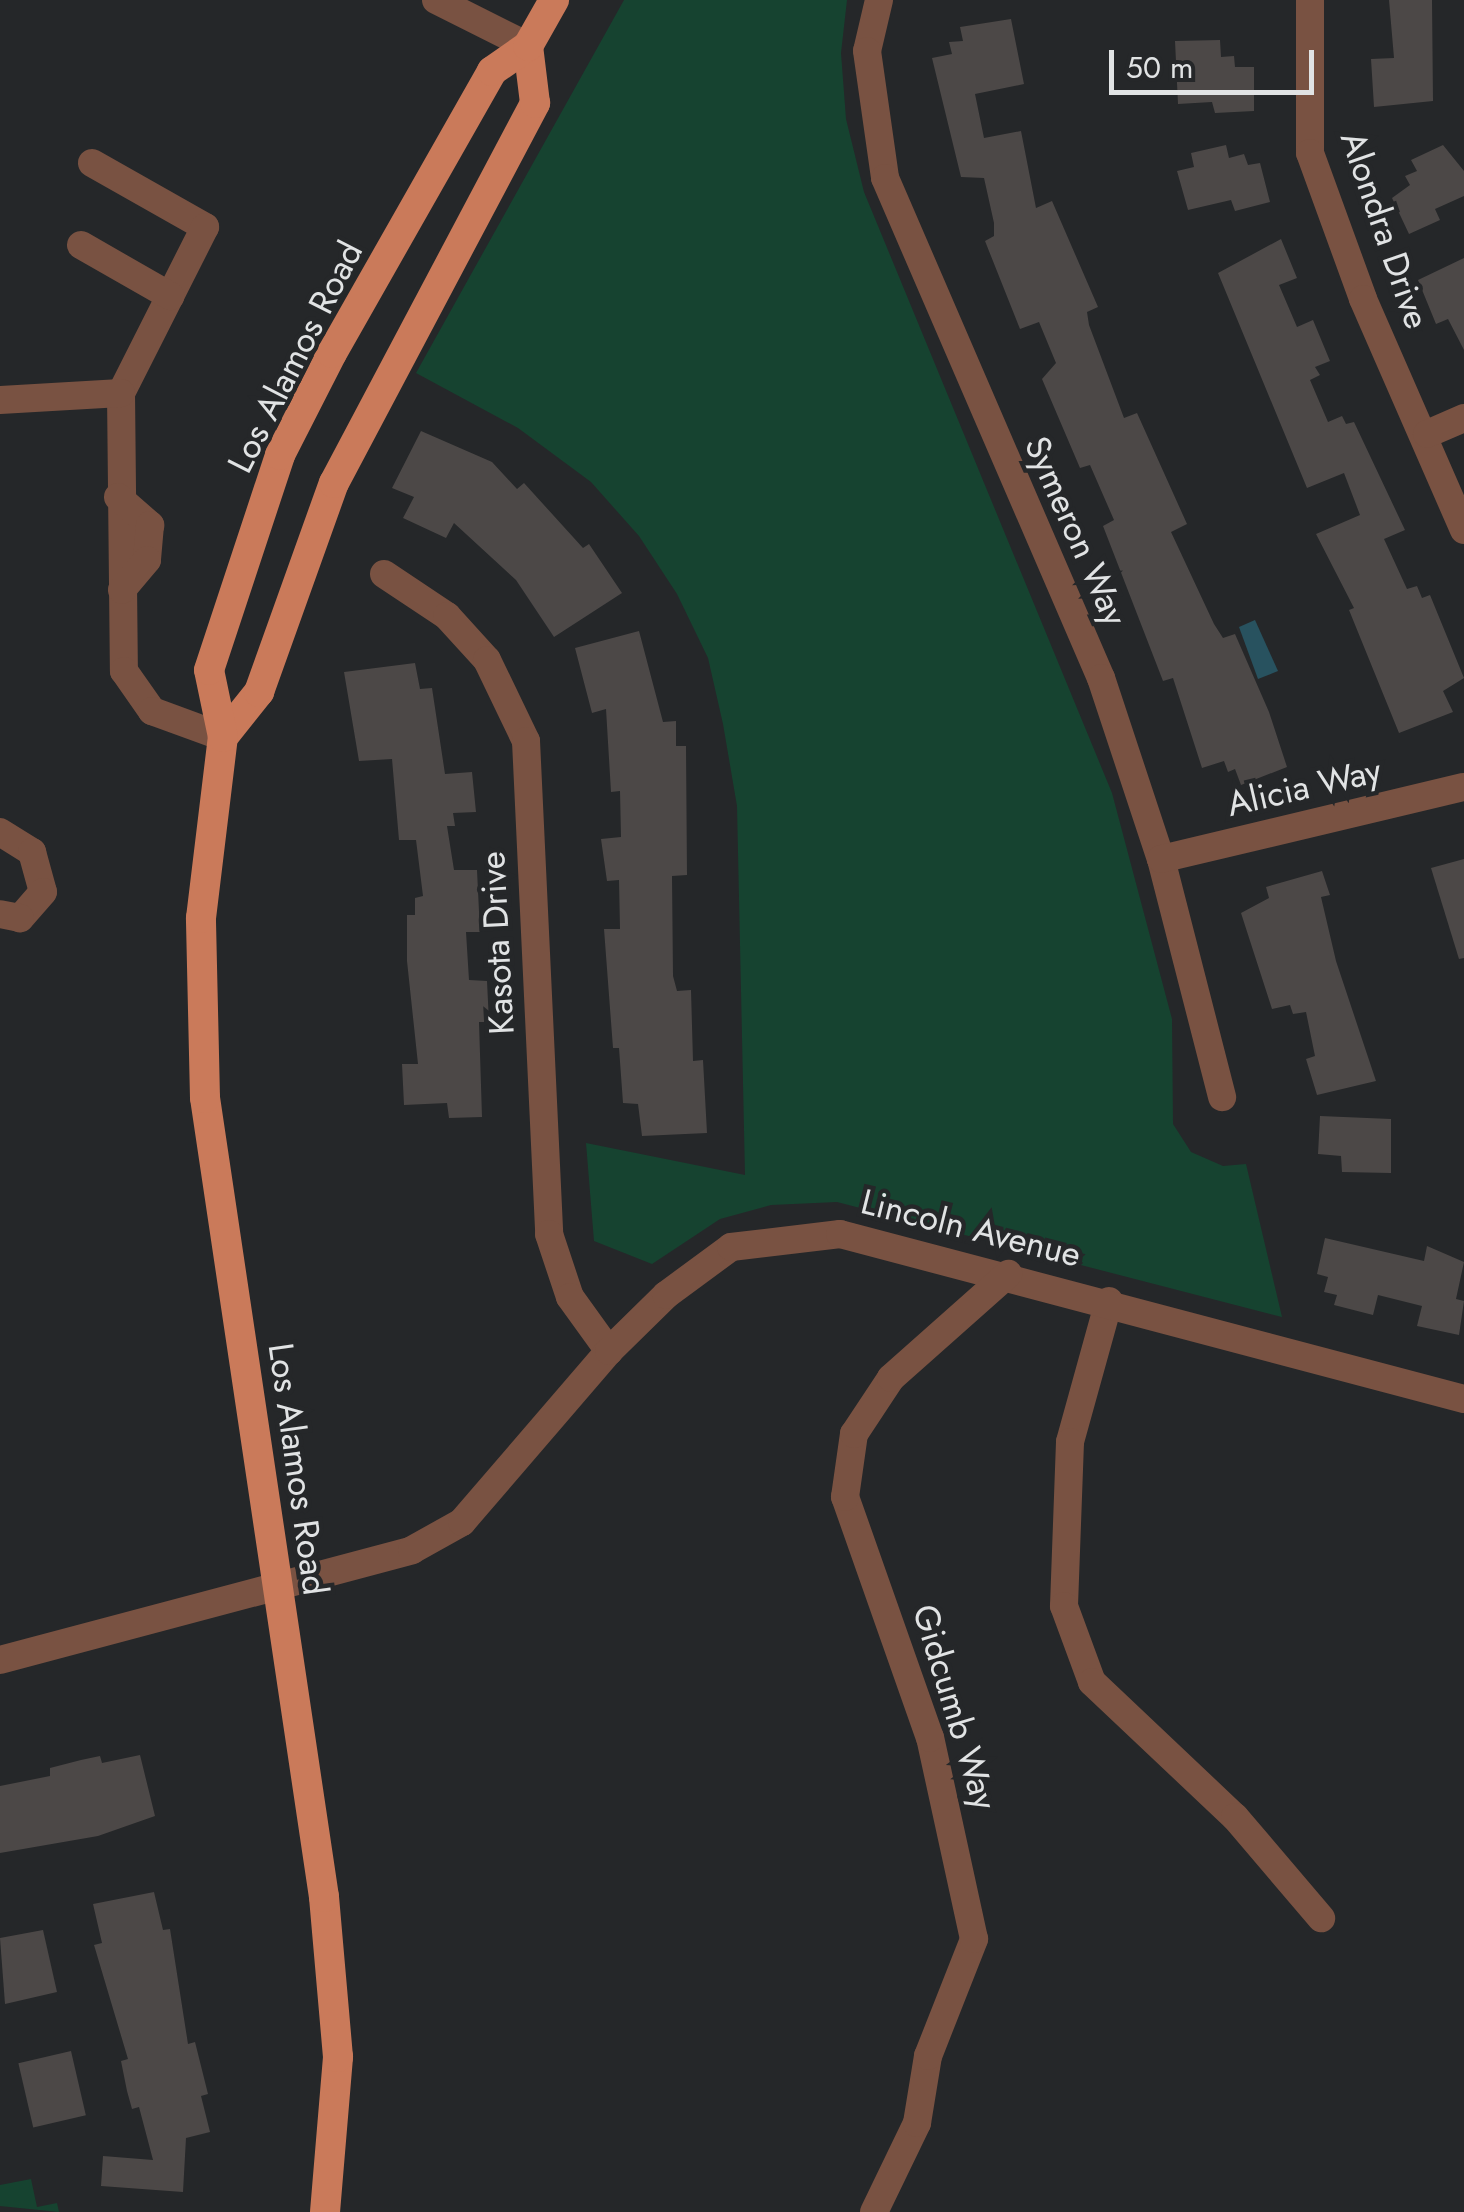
<!DOCTYPE html>
<html>
<head>
<meta charset="utf-8">
<style>
  body { margin:0 }
  #map { position:relative; width:1464px; height:2212px; overflow:hidden; background:#252729; font-family:Jost,sans-serif }
  div>[style] { position:absolute }
  .green>* { inset:0; background:#164330 }
  .water>* { inset:0; background:#28525f }
  .building>* { inset:0; background:#4c4847; transform-origin:0 0 }
  .minor>* { height:28px; margin:-14px; padding:0 14px; transform-origin:14px; border-radius:14px; background:#795242 }
  .major>* { height:30px; margin:-15px; padding:0 15px; transform-origin:15px; border-radius:15px; background:#ca7a5a }
  span { translate:-50% -50%; white-space:nowrap; text-align:center; line-height:1.15; -webkit-text-stroke:9px #252729; paint-order:stroke }
  .street-label { font-size:35px; color:#e1e3e4 }
  .scale { position:absolute; left:1109px; top:50px; width:205px; height:45px; box-sizing:border-box; border:5px solid #e1e3e4; border-top:0; padding-left:12px; font-size:30px; line-height:35px; white-space:nowrap; color:#e1e3e4; -webkit-text-stroke:8px #252729; paint-order:stroke }
</style>
</head>
<body>
<div id="map">
  <div class="green">
    <i style="clip-path:polygon(624px 0,847px 0,841px 53px,846px 119px,864px 192px,1112px 793px,1172px 1019px,1173px 1124px,1191px 1152px,1223px 1166px,1246px 1164px,1282px 1317px,837px 1202px,771px 1205px,720px 1219px,652px 1264px,594px 1241px,586px 1143px,745px 1175px,737px 806px,723px 724px,708px 658px,677px 594px,639px 536px,591px 482px,518px 428px,416px 373px)"></i>
    <i style="clip-path:polygon(31px 2179px,37px 2207px,57px 2203px,59px 2212px,0 2206px,0 2185px)"></i>
  </div>
  <div class="water">
    <i style="clip-path:polygon(1255px 620px,1278px 671px,1258px 679px,1239px 627px)"></i>
  </div>
  <div class="building">
    <i style="clip-path:polygon(1389px 0,1432px 0,1433px 101px,1374px 107px,1371px 59px,1394px 58px)"></i>
    <i style="clip-path:polygon(1011px 19px,1024px 84px,975px 94px,984px 138px,1021px 131px,1036px 208px,1052px 201px,1098px 307px,1087px 312px,1089px 325px,1124px 418px,1137px 413px,1187px 524px,1171px 532px,1214px 624px,1223px 638px,1235px 634px,1269px 712px,1287px 767px,1241px 785px,1235px 769px,1228px 772px,1224px 761px,1202px 768px,1173px 678px,1163px 681px,1103px 526px,1114px 520px,1090px 465px,1080px 468px,1042px 379px,1056px 363px,1039px 322px,1020px 329px,985px 241px,994px 236px,994px 223px,984px 178px,961px 177px,932px 58px,952px 54px,949px 42px,963px 41px,960px 27px)"></i>
    <i style="clip-path:polygon(1220px 40px,1221px 57px,1234px 56px,1235px 67px,1254px 67px,1254px 111px,1215px 113px,1212px 102px,1178px 104px,1175px 41px)"></i>
    <i style="clip-path:polygon(1226px 145px,1229px 158px,1244px 154px,1248px 165px,1260px 163px,1270px 202px,1235px 211px,1231px 200px,1188px 210px,1177px 171px,1194px 167px,1191px 153px)"></i>
    <i style="clip-path:polygon(1443px 145px,1464px 171px,1464px 196px,1435px 209px,1440px 220px,1409px 234px,1392px 198px,1410px 185px,1405px 176px,1417px 171px,1411px 160px)"></i>
    <i style="clip-path:polygon(1281px 239px,1297px 278px,1279px 285px,1297px 327px,1313px 320px,1330px 361px,1315px 367px,1320px 375px,1310px 380px,1328px 422px,1342px 416px,1346px 424px,1354px 422px,1405px 530px,1384px 539px,1407px 589px,1417px 586px,1422px 598px,1430px 595px,1464px 678px,1443px 691px,1453px 712px,1399px 733px,1349px 610px,1354px 608px,1316px 534px,1360px 515px,1344px 473px,1307px 488px,1218px 273px)"></i>
    <i style="clip-path:polygon(1464px 258px,1464px 350px,1448px 319px,1436px 324px,1418px 280px)"></i>
    <i style="clip-path:polygon(421px 431px,492px 462px,517px 489px,524px 483px,583px 548px,589px 544px,622px 593px,554px 637px,516px 580px,454px 523px,446px 538px,403px 518px,414px 497px,392px 488px)"></i>
    <i style="clip-path:polygon(639px 631px,663px 722px,676px 721px,676px 746px,686px 746px,687px 875px,672px 876px,673px 976px,677px 991px,691px 990px,693px 1061px,703px 1060px,707px 1133px,642px 1136px,638px 1104px,623px 1103px,619px 1048px,613px 1048px,604px 929px,620px 929px,619px 880px,607px 881px,601px 839px,621px 837px,620px 791px,611px 792px,606px 709px,592px 713px,575px 648px)"></i>
    <i style="clip-path:polygon(415px 663px,420px 689px,432px 688px,445px 774px,472px 772px,476px 812px,453px 813px,455px 826px,447px 826px,454px 870px,477px 870px,480px 932px,466px 932px,469px 980px,487px 981px,489px 1022px,479px 1022px,482px 1117px,449px 1118px,447px 1103px,404px 1105px,402px 1064px,418px 1064px,407px 961px,407px 915px,415px 915px,415px 898px,423px 896px,416px 840px,399px 840px,392px 759px,359px 761px,344px 672px)"></i>
    <i style="clip-path:polygon(1464px 859px,1464px 958px,1459px 959px,1431px 868px)"></i>
    <i style="clip-path:polygon(1322px 871px,1330px 895px,1321px 897px,1336px 961px,1376px 1081px,1317px 1095px,1306px 1059px,1315px 1056px,1306px 1012px,1293px 1014px,1290px 1005px,1272px 1009px,1241px 913px,1269px 898px,1266px 887px)"></i>
    <i style="clip-path:polygon(1320px 1116px,1391px 1119px,1391px 1173px,1342px 1172px,1341px 1156px,1318px 1154px)"></i>
    <i style="clip-path:polygon(1325px 1238px,1424px 1261px,1427px 1246px,1464px 1262px,1456px 1299px,1464px 1301px,1459px 1335px,1417px 1326px,1422px 1306px,1378px 1295px,1373px 1315px,1334px 1305px,1337px 1295px,1324px 1292px,1328px 1277px,1317px 1274px)"></i>
    <i style="clip-path:polygon(140px 1755px,155px 1816px,98px 1836px,0 1853px,0 1786px,50px 1776px,50px 1768px,81px 1760px,100px 1756px,102px 1763px)"></i>
    <i style="clip-path:polygon(154px 1892px,163px 1930px,170px 1929px,188px 2044px,195px 2042px,208px 2094px,201px 2096px,210px 2132px,186px 2138px,183px 2192px,101px 2186px,103px 2156px,153px 2160px,139px 2107px,132px 2109px,127px 2091px,121px 2061px,128px 2059px,94px 1945px,102px 1943px,93px 1904px)"></i>
    <i style="clip-path:polygon(43px 1930px,57px 1992px,5px 2004px,0 1938px)"></i>
    <i style="left:71px;top:2051px;width:66px;height:54px;rotate:77deg"></i>
  </div>
  <div class="minor">
    <i style="left:436px;top:0;width:103px;rotate:26.6deg"></i>
    <i style="left:879px;top:0;width:52px;rotate:103.2deg"></i>
    <i style="left:867px;top:51px;width:128px;rotate:81.9deg"></i>
    <i style="left:885px;top:178px;width:545px;rotate:66.64deg"></i>
    <i style="left:1101px;top:678px;width:191px;rotate:71.7deg"></i>
    <i style="left:1161px;top:859px;width:246px;rotate:75.6deg"></i>
    <i style="left:1310px;top:0;width:153px;rotate:90deg"></i>
    <i style="left:1310px;top:153px;width:155px;rotate:70deg"></i>
    <i style="left:1363px;top:299px;width:252px;rotate:66.4deg"></i>
    <i style="left:92px;top:163px;width:130px;rotate:29.5deg"></i>
    <i style="left:205px;top:227px;width:186px;rotate:116.8deg"></i>
    <i style="left:121px;top:393px;width:278px;rotate:89.4deg"></i>
    <i style="left:124px;top:671px;width:49px;rotate:55deg"></i>
    <i style="left:152px;top:711px;width:76px;rotate:20.1deg"></i>
    <i style="left:81px;top:245px;width:103px;rotate:29.8deg"></i>
    <i style="left:0;top:400px;width:121px;rotate:-3.3deg"></i>
    <i style="left:1427px;top:434px;width:40px;rotate:-23.4deg"></i>
    <i style="left:118px;top:497px;width:43px;rotate:41.2deg"></i>
    <i style="left:150px;top:525px;width:35px;rotate:95deg"></i>
    <i style="left:147px;top:560px;width:39px;rotate:130deg"></i>
    <i style="left:384px;top:574px;width:76px;rotate:33.7deg"></i>
    <i style="left:447px;top:616px;width:59px;rotate:47.7deg"></i>
    <i style="left:487px;top:660px;width:90px;rotate:64.3deg"></i>
    <i style="left:526px;top:741px;width:494px;rotate:87.3deg"></i>
    <i style="left:549px;top:1234px;width:66px;rotate:71.6deg"></i>
    <i style="left:570px;top:1297px;width:67px;rotate:54.2deg"></i>
    <i style="left:0;top:832px;width:38px;rotate:32deg"></i>
    <i style="left:32px;top:852px;width:41px;rotate:74.6deg"></i>
    <i style="left:43px;top:892px;width:35px;rotate:131deg"></i>
    <i style="left:20px;top:918px;width:20px;rotate:-169deg"></i>
    <i style="left:1161px;top:859px;width:311px;rotate:-13.4deg"></i>
    <i style="left:1109px;top:1301px;width:146px;rotate:105.5deg"></i>
    <i style="left:1070px;top:1442px;width:164px;rotate:92.1deg"></i>
    <i style="left:1064px;top:1606px;width:81px;rotate:69.8deg"></i>
    <i style="left:1092px;top:1682px;width:197px;rotate:43.4deg"></i>
    <i style="left:1235px;top:1817px;width:133px;rotate:49.6deg"></i>
    <i style="left:0;top:1660px;width:426px;rotate:-14.9deg"></i>
    <i style="left:412px;top:1550px;width:57px;rotate:-29.2deg"></i>
    <i style="left:462px;top:1522px;width:225px;rotate:-49.3deg"></i>
    <i style="left:609px;top:1351px;width:80px;rotate:-44.5deg"></i>
    <i style="left:666px;top:1295px;width:81px;rotate:-36.4deg"></i>
    <i style="left:731px;top:1247px;width:110px;rotate:-6.8deg"></i>
    <i style="left:840px;top:1234px;width:645px;rotate:14.81deg"></i>
    <i style="left:874px;top:2212px;width:99px;rotate:-64.2deg"></i>
    <i style="left:917px;top:2123px;width:68px;rotate:-80.7deg"></i>
    <i style="left:928px;top:2056px;width:126px;rotate:-68.5deg"></i>
    <i style="left:974px;top:1939px;width:206px;rotate:-102.3deg"></i>
    <i style="left:930px;top:1738px;width:256px;rotate:-109.4deg"></i>
    <i style="left:845px;top:1497px;width:64px;rotate:-81.9deg"></i>
    <i style="left:854px;top:1434px;width:67px;rotate:-56.5deg"></i>
    <i style="left:891px;top:1378px;width:157px;rotate:-41.6deg"></i>
  </div>
  <div class="major">
    <i style="left:223px;top:737px;width:58px;rotate:-51.3deg"></i>
    <i style="left:259px;top:692px;width:222px;rotate:-70.3deg"></i>
    <i style="left:334px;top:483px;width:430px;rotate:-62.1deg"></i>
    <i style="left:535px;top:103px;width:57px;rotate:-97deg"></i>
    <i style="left:325px;top:2212px;width:156px;rotate:-85.2deg"></i>
    <i style="left:338px;top:2057px;width:161px;rotate:-95deg"></i>
    <i style="left:324px;top:1897px;width:808px;rotate:-98.47deg"></i>
    <i style="left:205px;top:1098px;width:180px;rotate:-91.3deg"></i>
    <i style="left:201px;top:918px;width:182px;rotate:-83.1deg"></i>
    <i style="left:223px;top:737px;width:68px;rotate:-101.8deg"></i>
    <i style="left:209px;top:670px;width:226px;rotate:-71.7deg"></i>
    <i style="left:280px;top:455px;width:114px;rotate:-63deg"></i>
    <i style="left:332px;top:353px;width:324px;rotate:-60.4deg"></i>
    <i style="left:492px;top:71px;width:44px;rotate:-34.8deg"></i>
    <i style="left:528px;top:46px;width:53px;rotate:-60.5deg"></i>
  </div>
  <div class="street-label">
    <span style="left:1385px;top:230px;rotate:71deg">Alondra Drive</span>
    <span style="left:295px;top:357px;rotate:-63deg">Los Alamos Road</span>
    <span style="left:1076px;top:531px;rotate:66deg">Symeron Way</span>
    <span style="left:1304px;top:787px;rotate:-13deg">Alicia Way</span>
    <span style="left:497px;top:943px;rotate:-93deg">Kasota Drive</span>
    <span style="left:971px;top:1228px;rotate:14deg">Lincoln Avenue</span>
    <span style="left:298px;top:1469px;rotate:82deg">Los Alamos Road</span>
    <span style="left:955px;top:1707px;rotate:73deg">Gidcumb Way</span>
  </div>
  <div class="scale">50 m</div>
</div>
</body>
</html>
